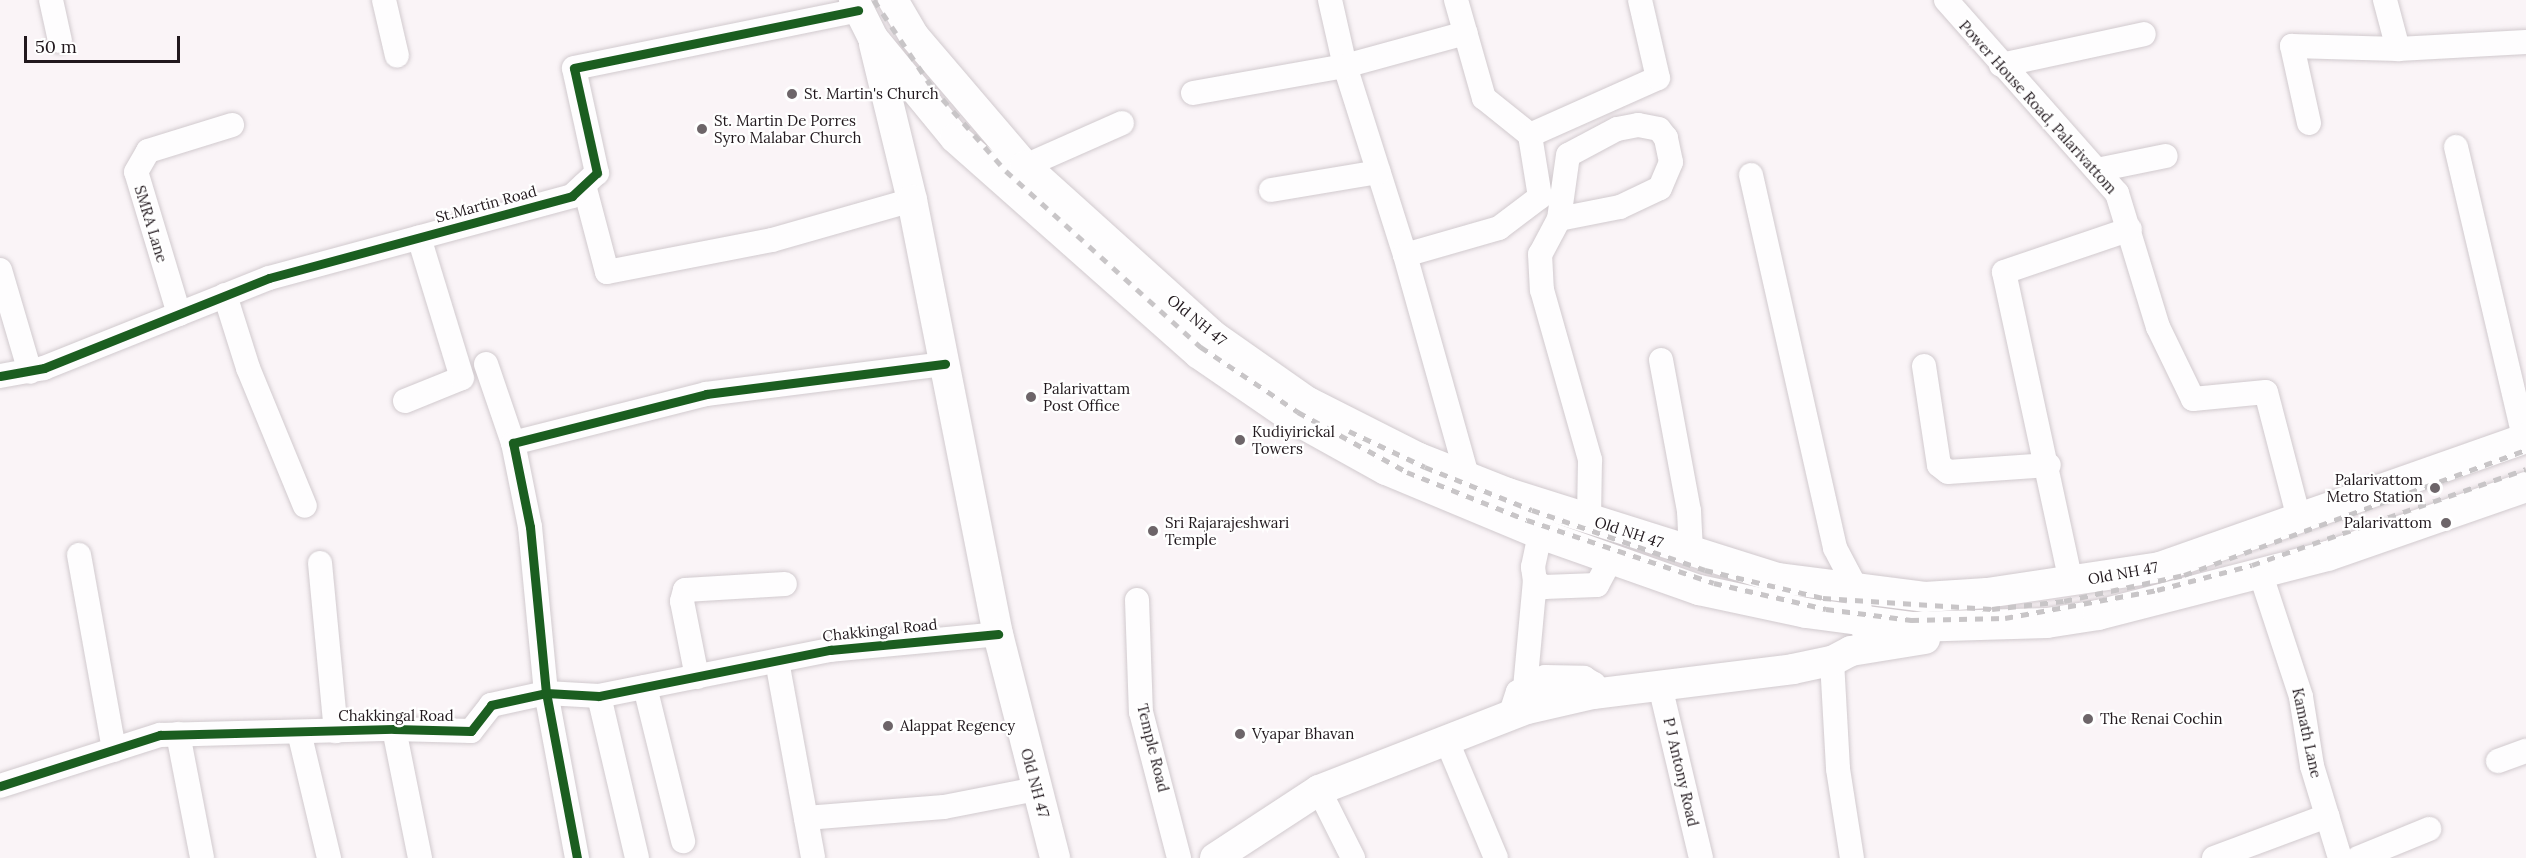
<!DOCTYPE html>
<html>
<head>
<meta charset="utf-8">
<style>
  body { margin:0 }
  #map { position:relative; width:2526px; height:858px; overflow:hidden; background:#faf4f7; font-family:Lora,serif }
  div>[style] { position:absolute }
  .roads { filter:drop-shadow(0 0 2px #d1cace) drop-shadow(0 0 2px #d1cace) }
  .minor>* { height:24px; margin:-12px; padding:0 12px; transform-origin:12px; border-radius:12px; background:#fefdfe }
  .major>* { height:30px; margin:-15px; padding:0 15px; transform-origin:15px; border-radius:15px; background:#fefdfe }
  .rail>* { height:4.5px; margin-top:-2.25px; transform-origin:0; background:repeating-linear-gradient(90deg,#c8c5c7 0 8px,transparent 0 16px) }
  .cycleway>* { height:9px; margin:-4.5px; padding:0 4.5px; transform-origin:4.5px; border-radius:4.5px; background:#1b5e20 }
  .dots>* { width:16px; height:16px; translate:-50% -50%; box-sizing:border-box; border:3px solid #fff; border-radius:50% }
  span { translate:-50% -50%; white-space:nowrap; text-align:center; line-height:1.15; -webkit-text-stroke:4.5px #fff; paint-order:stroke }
  .poi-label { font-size:15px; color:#21181d }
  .left { translate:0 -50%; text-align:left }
  .right { translate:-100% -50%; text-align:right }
  .street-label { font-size:15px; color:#21181d }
  .scale { position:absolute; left:24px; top:36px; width:156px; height:27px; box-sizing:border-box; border:3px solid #21181d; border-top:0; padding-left:8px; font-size:18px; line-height:21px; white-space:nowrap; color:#21181d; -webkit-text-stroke:4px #fff; paint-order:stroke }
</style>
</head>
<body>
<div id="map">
  <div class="roads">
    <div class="minor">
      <i style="left:51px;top:0;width:42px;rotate:77.6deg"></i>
      <i style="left:384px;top:0;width:57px;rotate:76.9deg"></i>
      <i style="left:1330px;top:0;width:68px;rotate:77.2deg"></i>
      <i style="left:1345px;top:66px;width:198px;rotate:72.4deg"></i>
      <i style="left:1405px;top:255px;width:230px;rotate:74.3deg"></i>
      <i style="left:1456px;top:0;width:102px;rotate:74.1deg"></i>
      <i style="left:1484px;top:98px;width:59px;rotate:38.8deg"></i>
      <i style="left:1946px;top:0;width:258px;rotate:48.5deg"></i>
      <i style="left:2117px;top:193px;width:140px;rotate:73deg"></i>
      <i style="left:2158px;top:327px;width:80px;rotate:64.1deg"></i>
      <i style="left:2193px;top:399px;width:73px;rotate:-5.5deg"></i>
      <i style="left:2266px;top:392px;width:127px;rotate:75.4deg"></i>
      <i style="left:2385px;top:0;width:51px;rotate:75.1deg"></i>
      <i style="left:2398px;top:49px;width:128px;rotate:-3.1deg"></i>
      <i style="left:2001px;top:65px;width:146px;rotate:-12.2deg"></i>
      <i style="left:1193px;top:93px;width:154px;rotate:-10.1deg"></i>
      <i style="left:1345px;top:66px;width:125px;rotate:-15.3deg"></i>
      <i style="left:2309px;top:123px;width:79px;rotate:-102.4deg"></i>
      <i style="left:2292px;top:46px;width:106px;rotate:1.6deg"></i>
      <i style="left:2456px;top:147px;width:299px;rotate:76.8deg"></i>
      <i style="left:1025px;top:166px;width:106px;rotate:-23.9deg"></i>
      <i style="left:2097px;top:170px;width:70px;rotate:-11.5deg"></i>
      <i style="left:1751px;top:175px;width:382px;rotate:77.3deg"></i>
      <i style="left:1835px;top:548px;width:45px;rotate:62.3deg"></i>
      <i style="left:1856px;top:588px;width:50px;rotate:79.6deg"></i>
      <i style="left:584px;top:185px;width:90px;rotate:75.2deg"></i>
      <i style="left:607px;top:272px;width:168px;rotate:-11deg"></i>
      <i style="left:772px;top:240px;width:146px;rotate:-15.9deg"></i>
      <i style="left:1271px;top:190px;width:109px;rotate:-9.5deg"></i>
      <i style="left:1559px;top:219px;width:62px;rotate:-11.1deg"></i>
      <i style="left:1620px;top:207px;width:44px;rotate:-25.4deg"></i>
      <i style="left:1660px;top:188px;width:28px;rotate:-67deg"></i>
      <i style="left:1671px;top:162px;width:25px;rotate:-102deg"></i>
      <i style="left:1666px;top:138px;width:11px;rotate:-128deg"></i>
      <i style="left:1659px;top:129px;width:21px;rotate:-169deg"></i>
      <i style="left:1638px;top:125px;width:21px;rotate:169deg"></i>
      <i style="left:1617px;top:129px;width:55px;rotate:152deg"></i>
      <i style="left:1568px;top:155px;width:65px;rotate:98deg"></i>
      <i style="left:1559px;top:219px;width:40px;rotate:118deg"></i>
      <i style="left:1540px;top:254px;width:36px;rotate:87deg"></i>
      <i style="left:1542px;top:290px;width:177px;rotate:74.2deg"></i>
      <i style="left:1590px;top:460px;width:59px;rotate:91deg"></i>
      <i style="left:1405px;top:255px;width:98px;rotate:-16deg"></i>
      <i style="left:1499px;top:228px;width:51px;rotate:-37.1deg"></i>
      <i style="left:1540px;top:197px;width:63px;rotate:-99.2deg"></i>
      <i style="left:1530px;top:135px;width:140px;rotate:-24deg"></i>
      <i style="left:1658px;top:78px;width:80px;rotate:-103deg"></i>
      <i style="left:0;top:270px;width:106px;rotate:73.6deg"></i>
      <i style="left:225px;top:295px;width:77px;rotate:72.5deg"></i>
      <i style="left:248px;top:368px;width:149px;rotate:67.6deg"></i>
      <i style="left:179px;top:314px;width:148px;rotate:-106.8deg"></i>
      <i style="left:136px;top:172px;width:24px;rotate:-60deg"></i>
      <i style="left:148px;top:151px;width:88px;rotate:-17.2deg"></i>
      <i style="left:1661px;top:360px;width:154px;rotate:79.5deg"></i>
      <i style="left:1689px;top:511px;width:41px;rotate:87.2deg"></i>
      <i style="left:486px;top:364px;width:83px;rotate:71.1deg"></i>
      <i style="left:1924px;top:366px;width:100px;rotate:81.4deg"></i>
      <i style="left:1939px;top:465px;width:11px;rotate:38deg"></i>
      <i style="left:1948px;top:472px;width:101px;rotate:-4deg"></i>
      <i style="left:0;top:376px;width:45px;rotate:-10.3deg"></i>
      <i style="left:44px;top:368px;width:242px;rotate:-21.8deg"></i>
      <i style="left:269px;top:278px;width:314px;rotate:-15.1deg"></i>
      <i style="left:572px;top:196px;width:34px;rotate:-43deg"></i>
      <i style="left:597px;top:173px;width:107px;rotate:-102.4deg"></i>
      <i style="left:574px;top:68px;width:290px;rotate:-11.5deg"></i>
      <i style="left:405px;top:401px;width:61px;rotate:-22deg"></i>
      <i style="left:462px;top:378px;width:147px;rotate:-107deg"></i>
      <i style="left:1540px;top:534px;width:34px;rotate:102deg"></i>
      <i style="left:1533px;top:567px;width:14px;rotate:82deg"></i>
      <i style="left:1535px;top:581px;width:11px;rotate:34deg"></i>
      <i style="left:1544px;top:587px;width:53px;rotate:-2.2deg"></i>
      <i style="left:1597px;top:585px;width:30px;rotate:-62deg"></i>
      <i style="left:79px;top:555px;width:198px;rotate:79.8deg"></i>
      <i style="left:320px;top:563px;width:169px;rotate:84.6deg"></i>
      <i style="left:2261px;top:575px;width:128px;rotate:71.8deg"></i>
      <i style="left:2301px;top:697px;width:70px;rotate:80.9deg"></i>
      <i style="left:2312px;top:766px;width:96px;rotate:73.1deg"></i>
      <i style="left:2071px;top:582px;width:317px;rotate:-102.2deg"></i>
      <i style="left:2004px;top:272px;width:133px;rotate:-18.8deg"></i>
      <i style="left:1137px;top:600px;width:112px;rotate:88deg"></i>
      <i style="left:1141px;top:712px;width:151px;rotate:75.4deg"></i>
      <i style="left:777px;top:661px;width:200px;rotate:79.6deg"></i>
      <i style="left:1832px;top:661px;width:108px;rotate:86.8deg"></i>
      <i style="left:1838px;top:769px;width:90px;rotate:81.1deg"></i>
      <i style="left:697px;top:677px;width:77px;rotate:-101.2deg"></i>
      <i style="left:682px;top:601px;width:11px;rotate:-75deg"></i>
      <i style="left:685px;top:590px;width:100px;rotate:-3.4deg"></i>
      <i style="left:1660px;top:686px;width:177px;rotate:76.6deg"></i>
      <i style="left:645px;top:687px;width:159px;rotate:76.1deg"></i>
      <i style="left:1525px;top:688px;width:107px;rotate:-84.7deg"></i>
      <i style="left:599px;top:696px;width:166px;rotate:76.8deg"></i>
      <i style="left:1510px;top:716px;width:25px;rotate:-72deg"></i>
      <i style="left:1518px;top:692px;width:31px;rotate:-29deg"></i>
      <i style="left:1545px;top:677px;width:39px;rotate:1deg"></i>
      <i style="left:1584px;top:678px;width:12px;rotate:31deg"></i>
      <i style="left:1594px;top:684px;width:10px;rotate:66deg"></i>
      <i style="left:394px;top:729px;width:132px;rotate:78.6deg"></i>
      <i style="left:299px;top:732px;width:130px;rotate:76.6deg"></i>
      <i style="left:178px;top:734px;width:126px;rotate:79deg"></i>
      <i style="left:1446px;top:739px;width:129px;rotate:67.2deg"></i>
      <i style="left:2498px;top:761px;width:30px;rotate:-20deg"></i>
      <i style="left:0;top:786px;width:168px;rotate:-17.7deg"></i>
      <i style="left:160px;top:735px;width:234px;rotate:-1.5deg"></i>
      <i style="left:394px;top:729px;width:77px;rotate:1.5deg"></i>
      <i style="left:471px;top:731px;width:33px;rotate:-52deg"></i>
      <i style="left:491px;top:705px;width:56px;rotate:-12.3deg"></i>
      <i style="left:546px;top:693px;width:53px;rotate:3.2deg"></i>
      <i style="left:599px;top:696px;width:236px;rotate:-11.3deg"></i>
      <i style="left:830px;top:650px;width:169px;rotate:-5.4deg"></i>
      <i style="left:1319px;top:790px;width:76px;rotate:63.4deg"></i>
      <i style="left:806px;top:818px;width:138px;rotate:-4.6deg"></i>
      <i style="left:944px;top:807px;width:94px;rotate:-11.1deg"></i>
      <i style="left:577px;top:858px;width:168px;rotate:-100.6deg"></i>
      <i style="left:546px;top:693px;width:167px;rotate:-95.5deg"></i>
      <i style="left:530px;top:527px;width:86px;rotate:-101.4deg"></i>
      <i style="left:513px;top:443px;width:199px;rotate:-14.2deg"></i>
      <i style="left:706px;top:394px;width:241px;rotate:-7.2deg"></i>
      <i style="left:2214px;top:858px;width:121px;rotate:-20.4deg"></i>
      <i style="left:2358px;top:858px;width:77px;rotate:-22.2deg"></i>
    </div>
    <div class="major">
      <i style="left:854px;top:0;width:42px;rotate:63.4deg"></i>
      <i style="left:873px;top:38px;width:129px;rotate:50.6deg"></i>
      <i style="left:955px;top:138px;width:326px;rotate:41.5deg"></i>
      <i style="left:1199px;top:354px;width:113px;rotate:34.5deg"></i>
      <i style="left:1292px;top:418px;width:107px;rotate:29deg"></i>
      <i style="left:1386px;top:470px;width:161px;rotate:22.6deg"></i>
      <i style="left:1535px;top:532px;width:174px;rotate:19.5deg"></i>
      <i style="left:1699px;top:590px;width:109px;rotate:12.1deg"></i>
      <i style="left:1806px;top:613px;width:108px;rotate:7.5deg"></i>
      <i style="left:1913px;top:627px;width:134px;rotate:-1.7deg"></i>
      <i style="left:2047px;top:623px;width:52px;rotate:-8.9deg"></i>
      <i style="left:2098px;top:615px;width:237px;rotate:-14.4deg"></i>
      <i style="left:2328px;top:556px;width:210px;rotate:-19.2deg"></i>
      <i style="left:893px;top:0;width:42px;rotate:59.7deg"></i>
      <i style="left:914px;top:36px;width:171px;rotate:49.5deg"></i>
      <i style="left:1025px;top:166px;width:256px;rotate:42deg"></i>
      <i style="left:1215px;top:337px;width:113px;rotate:35deg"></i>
      <i style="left:1308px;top:402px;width:124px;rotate:26.8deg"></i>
      <i style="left:1419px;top:458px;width:96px;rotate:21.5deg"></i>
      <i style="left:1508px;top:493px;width:282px;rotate:17.5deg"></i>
      <i style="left:1777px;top:578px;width:149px;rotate:7.3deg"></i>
      <i style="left:1925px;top:597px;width:62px;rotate:-3.7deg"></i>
      <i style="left:1987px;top:593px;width:175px;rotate:-8.5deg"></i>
      <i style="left:2160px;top:567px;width:388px;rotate:-19.4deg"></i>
      <i style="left:874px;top:44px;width:161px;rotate:76.3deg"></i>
      <i style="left:912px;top:200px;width:442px;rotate:78.8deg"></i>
      <i style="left:998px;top:634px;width:231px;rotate:75.7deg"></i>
      <i style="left:1215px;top:858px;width:124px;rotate:-33.2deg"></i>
      <i style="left:1319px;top:790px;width:223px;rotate:-21.3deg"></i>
      <i style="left:1527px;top:709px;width:68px;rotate:-12.8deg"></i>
      <i style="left:1593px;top:694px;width:202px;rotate:-7.1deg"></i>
      <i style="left:1793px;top:669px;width:40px;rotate:-12deg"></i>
      <i style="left:1832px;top:661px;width:21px;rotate:-28deg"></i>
      <i style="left:1851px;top:651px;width:75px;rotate:-9.2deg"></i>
    </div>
  </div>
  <div class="rail">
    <i style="left:874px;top:0;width:105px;rotate:56.3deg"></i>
    <i style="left:932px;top:87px;width:112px;rotate:48.6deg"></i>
    <i style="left:1006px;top:171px;width:263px;rotate:42.1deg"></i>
    <i style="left:1201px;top:347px;width:117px;rotate:33.8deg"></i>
    <i style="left:1298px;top:412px;width:124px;rotate:28.8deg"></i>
    <i style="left:1407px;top:472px;width:129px;rotate:21.8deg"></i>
    <i style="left:1527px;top:520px;width:197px;rotate:18.6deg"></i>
    <i style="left:1714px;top:583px;width:115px;rotate:13.1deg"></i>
    <i style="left:1826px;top:609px;width:86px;rotate:7.4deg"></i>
    <i style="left:1911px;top:620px;width:94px;rotate:-1.2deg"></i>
    <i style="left:2005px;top:618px;width:155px;rotate:-10.4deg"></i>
    <i style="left:2157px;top:590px;width:98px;rotate:-14.7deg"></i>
    <i style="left:2252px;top:565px;width:290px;rotate:-19.3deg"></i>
    <i style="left:1349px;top:431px;width:84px;rotate:25.3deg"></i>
    <i style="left:1425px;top:467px;width:115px;rotate:21.9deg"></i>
    <i style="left:1532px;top:510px;width:183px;rotate:19.1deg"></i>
    <i style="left:1705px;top:570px;width:121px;rotate:13.3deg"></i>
    <i style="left:1823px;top:598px;width:169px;rotate:3.7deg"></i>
    <i style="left:1992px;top:609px;width:72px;rotate:-6.3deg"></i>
    <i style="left:2064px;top:601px;width:123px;rotate:-12.2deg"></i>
    <i style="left:2184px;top:575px;width:364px;rotate:-20.1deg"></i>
  </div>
  <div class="cycleway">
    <i style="left:0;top:376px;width:45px;rotate:-10.3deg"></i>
    <i style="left:44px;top:368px;width:242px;rotate:-21.8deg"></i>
    <i style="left:269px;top:278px;width:314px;rotate:-15.1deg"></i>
    <i style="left:572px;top:196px;width:34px;rotate:-43deg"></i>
    <i style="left:597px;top:173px;width:107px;rotate:-102.4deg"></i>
    <i style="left:574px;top:68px;width:290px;rotate:-11.5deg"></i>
    <i style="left:0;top:786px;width:168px;rotate:-17.7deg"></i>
    <i style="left:160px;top:735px;width:234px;rotate:-1.5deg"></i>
    <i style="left:394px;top:729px;width:77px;rotate:1.5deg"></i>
    <i style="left:471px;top:731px;width:33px;rotate:-52deg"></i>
    <i style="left:491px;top:705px;width:56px;rotate:-12.3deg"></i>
    <i style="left:546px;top:693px;width:53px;rotate:3.2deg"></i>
    <i style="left:599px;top:696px;width:236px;rotate:-11.3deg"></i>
    <i style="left:830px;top:650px;width:169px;rotate:-5.4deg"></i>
    <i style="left:577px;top:858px;width:168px;rotate:-100.6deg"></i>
    <i style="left:546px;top:693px;width:167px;rotate:-95.5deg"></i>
    <i style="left:530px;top:527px;width:86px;rotate:-101.4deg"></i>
    <i style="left:513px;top:443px;width:199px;rotate:-14.2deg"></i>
    <i style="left:706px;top:394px;width:241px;rotate:-7.2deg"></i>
  </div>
  <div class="dots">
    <i style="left:792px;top:94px;background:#6d6569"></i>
    <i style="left:702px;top:129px;background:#6d6569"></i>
    <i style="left:1031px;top:397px;background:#6d6569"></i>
    <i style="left:1240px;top:440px;background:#6d6569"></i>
    <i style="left:2435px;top:488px;background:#6d6569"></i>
    <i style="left:2446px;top:523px;background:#6d6569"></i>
    <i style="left:1153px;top:531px;background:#6d6569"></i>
    <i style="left:2088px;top:719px;background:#6d6569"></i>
    <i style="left:888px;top:726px;background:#6d6569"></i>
    <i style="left:1240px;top:734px;background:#6d6569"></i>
  </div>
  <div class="poi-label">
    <span class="left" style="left:804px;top:94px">St. Martin's Church</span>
    <span class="left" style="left:714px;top:129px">St. Martin De Porres<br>Syro Malabar Church</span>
    <span class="left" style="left:1043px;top:397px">Palarivattam<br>Post Office</span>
    <span class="left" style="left:1252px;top:440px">Kudiyirickal<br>Towers</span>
    <span class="right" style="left:2423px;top:488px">Palarivattom<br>Metro Station</span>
    <span class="left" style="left:1165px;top:531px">Sri Rajarajeshwari<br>Temple</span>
    <span class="right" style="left:2432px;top:523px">Palarivattom</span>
    <span class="left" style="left:2100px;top:719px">The Renai Cochin</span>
    <span class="left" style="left:900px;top:726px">Alappat Regency</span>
    <span class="left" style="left:1252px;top:734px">Vyapar Bhavan</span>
  </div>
  <div class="street-label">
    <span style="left:2038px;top:107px;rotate:48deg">Power House Road, Palarivattom</span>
    <span style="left:486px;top:204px;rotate:-15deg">St.Martin Road</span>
    <span style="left:151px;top:224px;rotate:73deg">SMRA Lane</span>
    <span style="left:1197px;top:320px;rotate:39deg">Old NH 47</span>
    <span style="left:1629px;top:532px;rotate:18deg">Old NH 47</span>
    <span style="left:2123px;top:573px;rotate:-10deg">Old NH 47</span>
    <span style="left:880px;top:630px;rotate:-6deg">Chakkingal Road</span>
    <span style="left:396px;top:716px">Chakkingal Road</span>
    <span style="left:2307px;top:733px;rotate:78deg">Kamath Lane</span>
    <span style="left:1153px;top:748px;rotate:76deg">Temple Road</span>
    <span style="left:1681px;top:772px;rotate:77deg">P J Antony Road</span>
    <span style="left:1035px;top:783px;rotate:75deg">Old NH 47</span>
  </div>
  <div class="scale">50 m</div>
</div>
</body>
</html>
